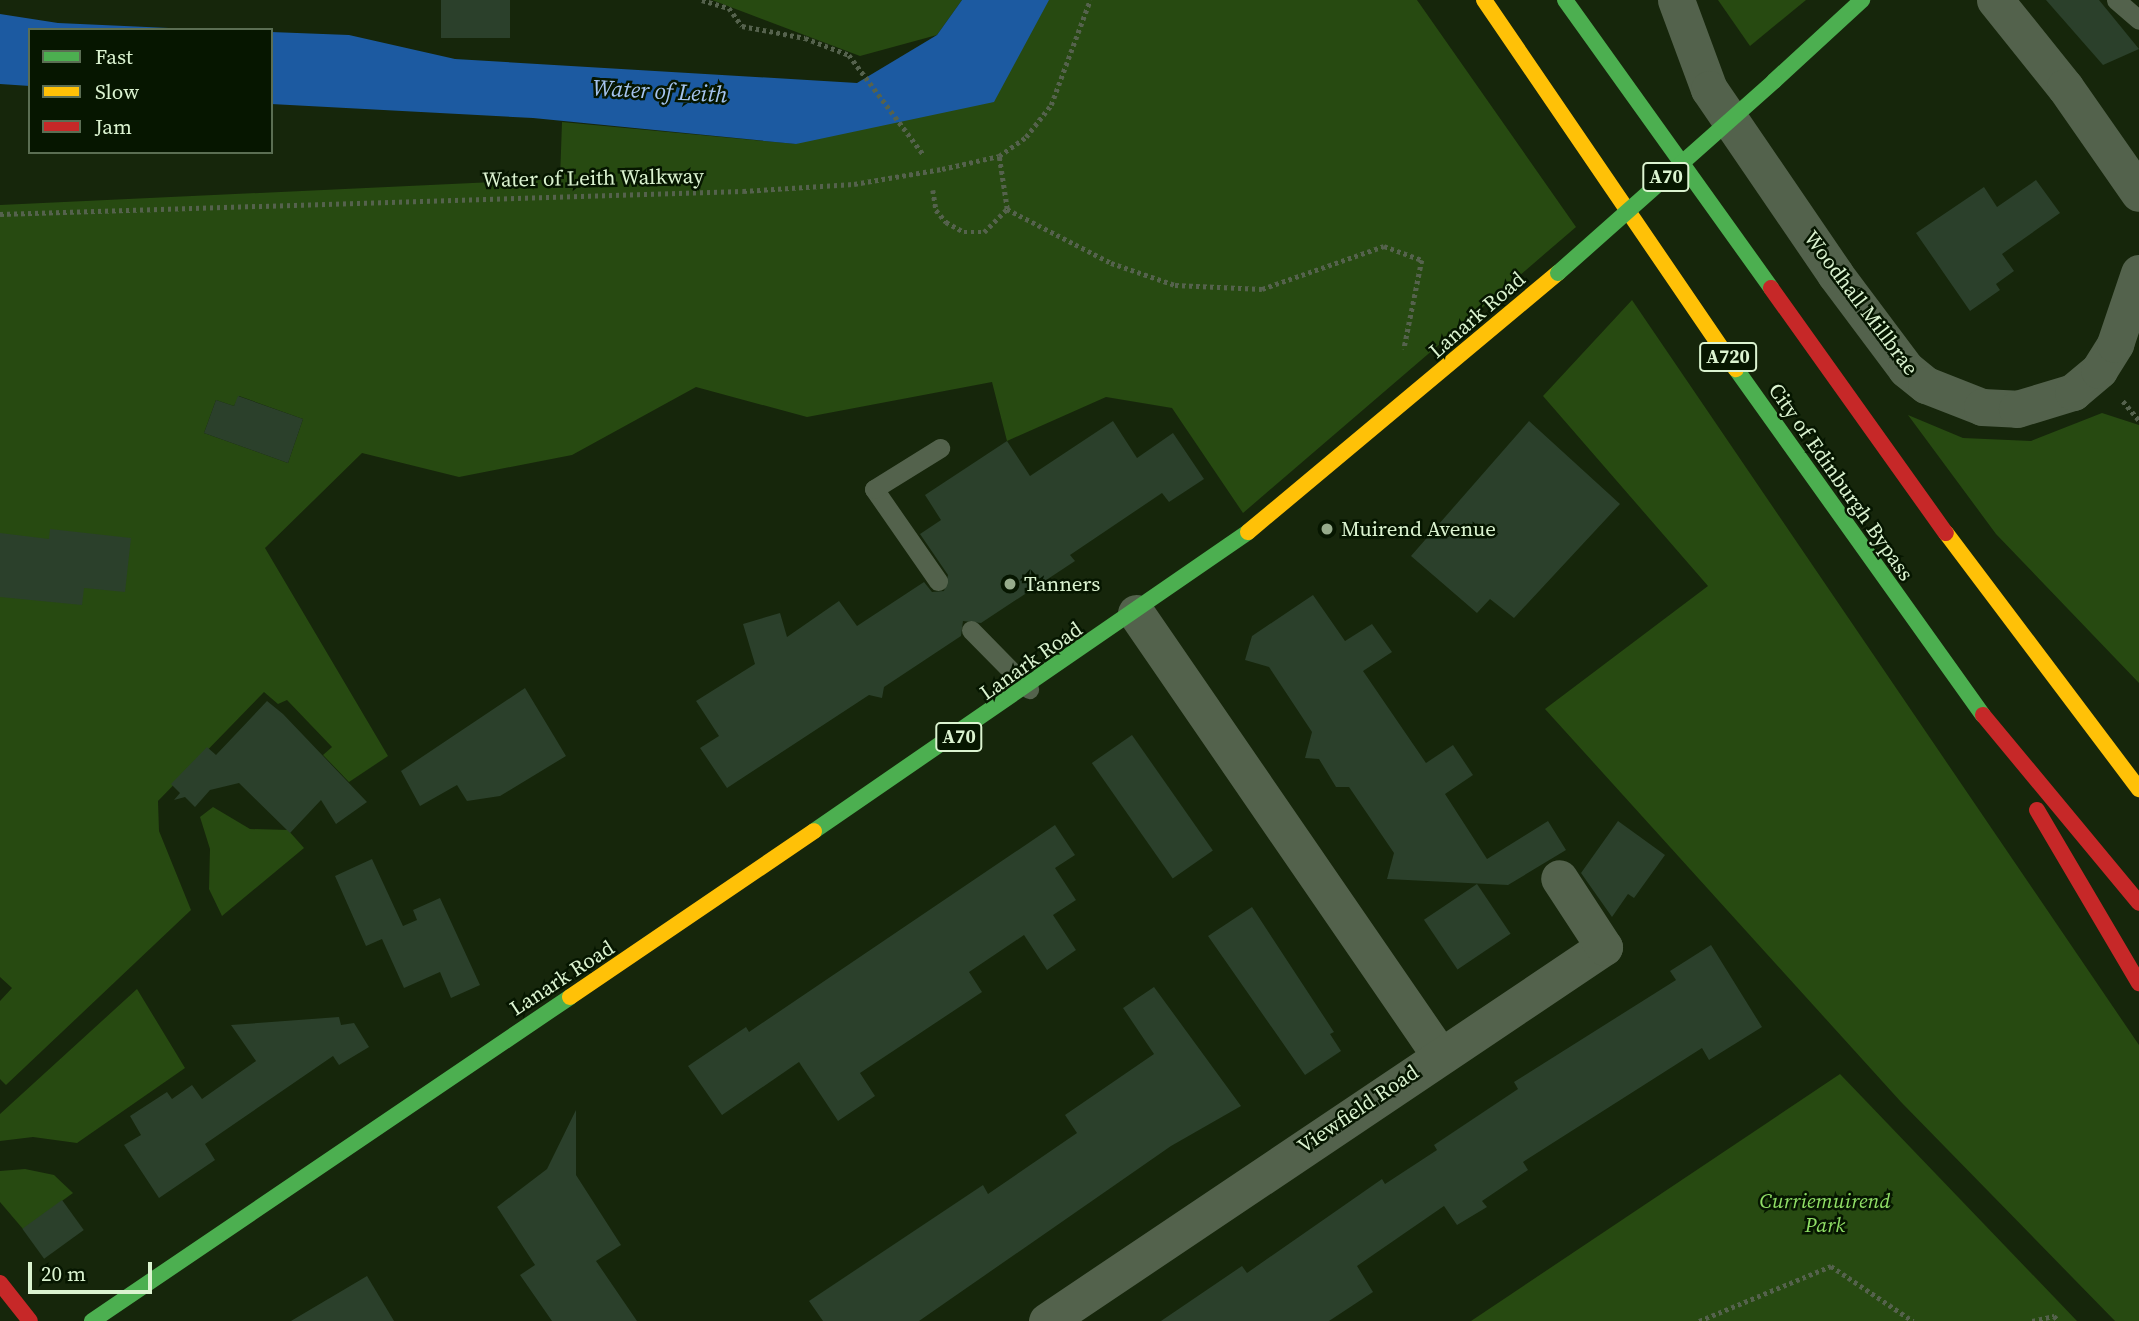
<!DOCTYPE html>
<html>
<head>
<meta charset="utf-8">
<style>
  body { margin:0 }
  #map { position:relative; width:2139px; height:1321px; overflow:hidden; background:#16260b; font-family:"Source Serif 4",serif }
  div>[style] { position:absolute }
  .green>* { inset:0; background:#274a11 }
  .water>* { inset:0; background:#1c5aa1 }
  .building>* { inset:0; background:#2b402b; transform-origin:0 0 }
  .path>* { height:4.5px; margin-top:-2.25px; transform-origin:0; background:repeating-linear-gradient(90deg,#55624d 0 3.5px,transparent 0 7px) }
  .lane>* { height:19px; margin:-9.5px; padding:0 9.5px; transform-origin:9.5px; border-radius:9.5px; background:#53624c }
  .street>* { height:37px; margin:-18.5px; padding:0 18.5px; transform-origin:18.5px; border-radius:18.5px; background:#53624c }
  .fast>* { height:16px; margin:-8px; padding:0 8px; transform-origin:8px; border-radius:8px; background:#4caf50 }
  .slow>* { height:16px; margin:-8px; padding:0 8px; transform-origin:8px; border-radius:8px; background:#ffc107 }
  .jam>* { height:16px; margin:-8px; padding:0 8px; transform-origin:8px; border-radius:8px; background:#c62828 }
  .fast-bridge>* { height:16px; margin:-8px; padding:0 8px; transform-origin:8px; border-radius:8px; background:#4caf50 }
  .dots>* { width:19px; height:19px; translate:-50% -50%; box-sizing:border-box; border:4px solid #061600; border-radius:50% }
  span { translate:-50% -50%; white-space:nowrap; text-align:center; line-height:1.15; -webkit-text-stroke:5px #061600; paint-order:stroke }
  .shield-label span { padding:2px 5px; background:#061600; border:2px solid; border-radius:5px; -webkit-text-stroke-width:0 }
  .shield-label { font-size:19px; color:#dbf3d0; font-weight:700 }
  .street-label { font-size:21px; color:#dbf3d0 }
  .poi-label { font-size:21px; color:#dbf3d0 }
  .left { translate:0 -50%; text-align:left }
  .park-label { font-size:21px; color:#90df66; font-style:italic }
  .water-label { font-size:23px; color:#a6c5f0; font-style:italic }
  .legend { position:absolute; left:28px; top:28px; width:245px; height:126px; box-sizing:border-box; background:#061600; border:2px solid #5b6e53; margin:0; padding:9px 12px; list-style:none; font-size:21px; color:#dbf3d0 }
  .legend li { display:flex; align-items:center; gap:14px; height:35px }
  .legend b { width:35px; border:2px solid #5b6e53 }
  .scale { position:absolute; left:28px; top:1262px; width:124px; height:32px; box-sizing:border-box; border:4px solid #dbf3d0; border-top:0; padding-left:9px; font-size:21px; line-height:24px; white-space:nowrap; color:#dbf3d0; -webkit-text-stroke:5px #061600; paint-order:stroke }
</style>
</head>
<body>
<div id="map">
  <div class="green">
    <i style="clip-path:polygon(712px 0,962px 0,937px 35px,860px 56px)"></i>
    <i style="clip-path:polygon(evenodd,1044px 0,1417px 0,1576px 227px,1243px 513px,1172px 408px,1106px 397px,1007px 441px,992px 382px,807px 417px,696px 387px,572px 455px,459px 477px,362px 453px,265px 548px,388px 756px,349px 782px,323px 755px,332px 747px,287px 700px,278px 704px,264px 692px,158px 801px,159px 831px,191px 910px,6px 1085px,0 1079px,0 1001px,12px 988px,0 977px,0 205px,560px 179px,562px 122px,796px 144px,1044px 0,239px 396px,303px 419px,288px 463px,204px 433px,216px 400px,234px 406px,239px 396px)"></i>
    <i style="clip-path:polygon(1718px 0,1806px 0,1750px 46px)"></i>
    <i style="clip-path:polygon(1632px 300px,2139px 1045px,2139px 1321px,2115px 1321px,1901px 1102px,1545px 709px,1708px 586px,1543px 396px)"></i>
    <i style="clip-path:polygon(2102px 413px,2139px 425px,2139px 683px,1996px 534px,1908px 415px,1963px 438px,2031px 441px)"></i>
    <i style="clip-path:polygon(213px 807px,250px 829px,288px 830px,304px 848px,222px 916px,209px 889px,210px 849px,200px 817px)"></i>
    <i style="clip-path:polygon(137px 989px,185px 1068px,77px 1143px,33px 1137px,0 1141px,0 1114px)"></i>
    <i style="clip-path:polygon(1840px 1074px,2077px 1321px,1471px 1321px)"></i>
    <i style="clip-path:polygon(25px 1169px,54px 1175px,73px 1193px,23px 1229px,0 1202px,0 1171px)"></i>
  </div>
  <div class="water">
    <i style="clip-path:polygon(962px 0,1049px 0,994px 102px,796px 144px,533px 118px,271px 104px,271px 32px,349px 35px,455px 59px,857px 83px,937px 35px)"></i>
    <i style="clip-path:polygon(0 14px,58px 23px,213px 30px,30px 30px,30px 86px,0 84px)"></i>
  </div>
  <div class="building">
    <i style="left:441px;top:0;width:69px;height:38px"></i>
    <i style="clip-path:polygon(2046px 0,2099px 0,2139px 49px,2103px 65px)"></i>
    <i style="clip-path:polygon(2036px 180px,2060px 213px,2002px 254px,2014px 271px,1996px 284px,2000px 290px,1970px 311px,1916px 233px,1984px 187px,1997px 207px)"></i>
    <i style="clip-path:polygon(238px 396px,303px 419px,288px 463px,204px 433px,216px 400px,234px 406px)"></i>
    <i style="clip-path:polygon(1113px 421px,1137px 458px,1173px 433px,1204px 479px,1169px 502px,1162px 493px,1070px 555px,1075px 561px,981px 623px,963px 621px,961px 636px,884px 687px,882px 698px,869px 695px,727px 788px,700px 748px,719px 736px,696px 701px,755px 664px,743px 624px,780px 613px,787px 637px,839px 601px,857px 626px,924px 582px,932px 592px,944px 591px,948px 575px,920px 534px,941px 520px,925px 495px,1007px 441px,1030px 476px)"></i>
    <i style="clip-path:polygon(1529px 421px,1620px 504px,1514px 618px,1490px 599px,1477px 613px,1411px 556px)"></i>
    <i style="clip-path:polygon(50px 529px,131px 538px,125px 592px,84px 588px,82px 605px,0 597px,0 533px,49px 539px)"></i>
    <i style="clip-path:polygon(1313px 595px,1345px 641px,1372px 624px,1392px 652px,1363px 671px,1426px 763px,1453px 745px,1473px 775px,1445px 794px,1487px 859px,1548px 821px,1566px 850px,1508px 885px,1387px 879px,1394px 853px,1349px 787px,1336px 787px,1319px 759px,1305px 758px,1312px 732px,1269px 667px,1245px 660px,1252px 636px)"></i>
    <i style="clip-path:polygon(525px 688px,566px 756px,500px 796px,467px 801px,457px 785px,420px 806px,401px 771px)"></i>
    <i style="clip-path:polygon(267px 701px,283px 714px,367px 802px,336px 824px,321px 800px,290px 833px,239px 783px,210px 790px,195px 807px,185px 797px,174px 800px,180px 793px,171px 784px,207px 747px,216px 755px)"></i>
    <i style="left:1132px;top:735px;width:141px;height:49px;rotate:55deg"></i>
    <i style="clip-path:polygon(1618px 821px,1665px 855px,1634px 898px,1628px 894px,1612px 917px,1581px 873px)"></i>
    <i style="clip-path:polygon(1055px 825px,1075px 855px,1055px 868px,1076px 900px,1053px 915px,1076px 950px,1047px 970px,1024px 935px,969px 972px,982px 992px,860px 1073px,875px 1096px,838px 1121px,799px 1062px,722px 1115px,688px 1066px,746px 1027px,749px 1032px)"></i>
    <i style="clip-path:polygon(372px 859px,403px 926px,417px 920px,413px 910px,440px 898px,480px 985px,451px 998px,440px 972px,404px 988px,382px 939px,366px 946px,335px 876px)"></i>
    <i style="left:1477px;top:884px;width:60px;height:64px;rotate:56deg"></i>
    <i style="clip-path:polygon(1252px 907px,1334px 1032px,1330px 1034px,1341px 1051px,1305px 1075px,1208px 936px)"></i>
    <i style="clip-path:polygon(1711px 945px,1762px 1027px,1709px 1060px,1702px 1048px,1523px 1162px,1528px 1170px,1482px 1201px,1487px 1207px,1457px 1225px,1444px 1206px,1357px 1266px,1373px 1292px,1329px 1321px,1161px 1321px,1242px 1266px,1247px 1273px,1382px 1179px,1385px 1184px,1437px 1150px,1434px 1145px,1518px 1089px,1514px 1082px,1676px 980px,1670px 971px)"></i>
    <i style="clip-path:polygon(1154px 987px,1241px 1106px,1171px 1146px,919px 1321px,823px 1321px,809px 1301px,983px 1185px,988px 1194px,1077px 1133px,1065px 1115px,1154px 1054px,1123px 1008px)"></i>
    <i style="clip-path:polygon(339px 1017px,341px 1025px,354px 1023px,369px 1047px,339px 1065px,333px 1056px,205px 1144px,215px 1160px,159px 1198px,124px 1145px,141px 1135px,130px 1116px,167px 1092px,172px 1099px,192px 1085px,202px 1099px,256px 1061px,231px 1025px)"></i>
    <i style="clip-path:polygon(576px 1110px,576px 1175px,621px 1245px,596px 1261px,637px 1321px,552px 1321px,520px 1275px,535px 1265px,497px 1207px,547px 1169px)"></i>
    <i style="left:62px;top:1200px;width:37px;height:49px;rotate:54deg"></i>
    <i style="clip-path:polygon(367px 1276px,394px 1321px,291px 1321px)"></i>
  </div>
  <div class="path">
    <i style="left:702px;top:0;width:28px;rotate:17deg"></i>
    <i style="left:729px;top:8px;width:22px;rotate:54deg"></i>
    <i style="left:742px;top:26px;width:64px;rotate:10.8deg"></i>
    <i style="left:805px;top:38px;width:47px;rotate:21.1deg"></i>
    <i style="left:849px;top:55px;width:124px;rotate:53.2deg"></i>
    <i style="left:933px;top:190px;width:20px;rotate:81deg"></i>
    <i style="left:936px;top:210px;width:16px;rotate:50deg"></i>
    <i style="left:946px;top:222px;width:21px;rotate:29deg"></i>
    <i style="left:964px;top:232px;width:20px"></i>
    <i style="left:984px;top:232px;width:33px;rotate:-45deg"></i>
    <i style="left:1007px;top:209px;width:54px;rotate:-98.6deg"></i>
    <i style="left:1007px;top:209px;width:117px;rotate:27.4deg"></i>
    <i style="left:1111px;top:263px;width:68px;rotate:19deg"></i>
    <i style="left:1175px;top:285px;width:87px;rotate:2.6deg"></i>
    <i style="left:1262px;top:289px;width:129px;rotate:-19.4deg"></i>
    <i style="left:1384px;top:246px;width:40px;rotate:20.2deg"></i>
    <i style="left:1422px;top:260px;width:91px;rotate:101.4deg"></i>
    <i style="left:0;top:214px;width:743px;rotate:-1.77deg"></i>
    <i style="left:743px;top:191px;width:111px;rotate:-3.6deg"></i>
    <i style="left:854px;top:184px;width:89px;rotate:-9.7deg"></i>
    <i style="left:942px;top:169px;width:58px;rotate:-12.8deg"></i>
    <i style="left:999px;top:156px;width:33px;rotate:-35deg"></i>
    <i style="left:1026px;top:137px;width:41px;rotate:-52deg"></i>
    <i style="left:1051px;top:105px;width:112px;rotate:-69.6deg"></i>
    <i style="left:2123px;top:401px;width:25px;rotate:50deg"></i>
    <i style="left:1699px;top:1321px;width:143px;rotate:-22.6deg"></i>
    <i style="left:1831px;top:1266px;width:99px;rotate:33.9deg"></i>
    <i style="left:2032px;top:1321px;width:23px;rotate:-13deg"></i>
    <i style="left:2054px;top:1316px;width:7px;rotate:45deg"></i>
  </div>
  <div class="lane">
    <i style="left:2116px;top:0;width:30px;rotate:41deg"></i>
    <i style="left:938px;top:581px;width:112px;rotate:-124.8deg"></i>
    <i style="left:874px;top:489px;width:78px;rotate:-31.8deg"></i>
    <i style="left:971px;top:630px;width:83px;rotate:45.5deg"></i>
  </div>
  <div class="street">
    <i style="left:1676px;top:0;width:95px;rotate:69.7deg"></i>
    <i style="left:1709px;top:89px;width:224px;rotate:55.7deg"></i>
    <i style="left:1835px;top:274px;width:119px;rotate:53.2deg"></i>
    <i style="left:1906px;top:369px;width:26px;rotate:39deg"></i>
    <i style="left:1926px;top:385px;width:60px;rotate:21.4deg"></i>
    <i style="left:1982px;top:407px;width:35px;rotate:3deg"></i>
    <i style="left:2017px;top:409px;width:59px;rotate:-16.9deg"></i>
    <i style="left:2073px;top:392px;width:34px;rotate:-40deg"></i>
    <i style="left:2099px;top:370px;width:31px;rotate:-58deg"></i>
    <i style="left:2115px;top:344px;width:75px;rotate:-71.3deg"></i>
    <i style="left:1995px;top:0;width:112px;rotate:51.2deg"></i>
    <i style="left:2065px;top:87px;width:129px;rotate:55.1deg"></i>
    <i style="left:1136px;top:613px;width:535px;rotate:55.51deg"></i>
    <i style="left:1047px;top:1321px;width:671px;rotate:-33.88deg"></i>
    <i style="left:1604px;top:947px;width:82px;rotate:-123.1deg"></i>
  </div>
  <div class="fast">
    <i style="left:1565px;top:0;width:354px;rotate:54.4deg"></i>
    <i style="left:1774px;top:81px;width:120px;rotate:-42.6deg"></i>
    <i style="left:1736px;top:369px;width:425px;rotate:54.5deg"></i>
    <i style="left:814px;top:831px;width:527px;rotate:-34.56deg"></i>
    <i style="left:92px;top:1321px;width:577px;rotate:-34.13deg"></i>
  </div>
  <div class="slow">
    <i style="left:1484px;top:0;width:447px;rotate:55.7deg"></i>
    <i style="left:1248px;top:532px;width:404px;rotate:-39.9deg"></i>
    <i style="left:1946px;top:533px;width:321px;rotate:53deg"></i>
    <i style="left:570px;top:997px;width:295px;rotate:-34.2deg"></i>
  </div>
  <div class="jam">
    <i style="left:1771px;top:288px;width:301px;rotate:54.5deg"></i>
    <i style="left:1983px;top:715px;width:244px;rotate:50.3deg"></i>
    <i style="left:2037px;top:810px;width:201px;rotate:59.5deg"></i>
    <i style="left:0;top:1283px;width:48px;rotate:51.7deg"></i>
  </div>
  <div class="fast-bridge">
    <i style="left:1558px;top:273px;width:289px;rotate:-41.6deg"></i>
  </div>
  <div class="dots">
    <i style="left:1327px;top:529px;background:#96ab8b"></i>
    <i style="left:1010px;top:584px;background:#96ab8b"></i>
  </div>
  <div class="shield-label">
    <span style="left:1666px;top:177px">A70</span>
    <span style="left:1728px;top:357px">A720</span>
    <span style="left:959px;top:737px">A70</span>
  </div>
  <div class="street-label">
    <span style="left:593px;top:178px;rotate:-1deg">Water of Leith Walkway</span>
    <span style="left:1861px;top:303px;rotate:53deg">Woodhall Millbrae</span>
    <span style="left:1477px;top:315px;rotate:-41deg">Lanark Road</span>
    <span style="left:1841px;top:482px;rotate:55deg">City of Edinburgh Bypass</span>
    <span style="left:1031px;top:661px;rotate:-35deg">Lanark Road</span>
    <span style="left:562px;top:978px;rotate:-33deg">Lanark Road</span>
    <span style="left:1358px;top:1109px;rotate:-34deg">Viewfield Road</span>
  </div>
  <div class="poi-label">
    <span class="left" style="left:1341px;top:529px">Muirend Avenue</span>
    <span class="left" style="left:1024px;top:584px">Tanners</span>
  </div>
  <div class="park-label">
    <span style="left:1825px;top:1213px">Curriemuirend<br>Park</span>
  </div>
  <div class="water-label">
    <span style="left:660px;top:91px;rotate:3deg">Water of Leith</span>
  </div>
  <ul class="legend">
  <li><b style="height:9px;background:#4caf50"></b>Fast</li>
  <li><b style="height:9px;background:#ffc107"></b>Slow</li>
  <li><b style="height:9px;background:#c62828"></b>Jam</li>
  </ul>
  <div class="scale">20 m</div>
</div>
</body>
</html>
